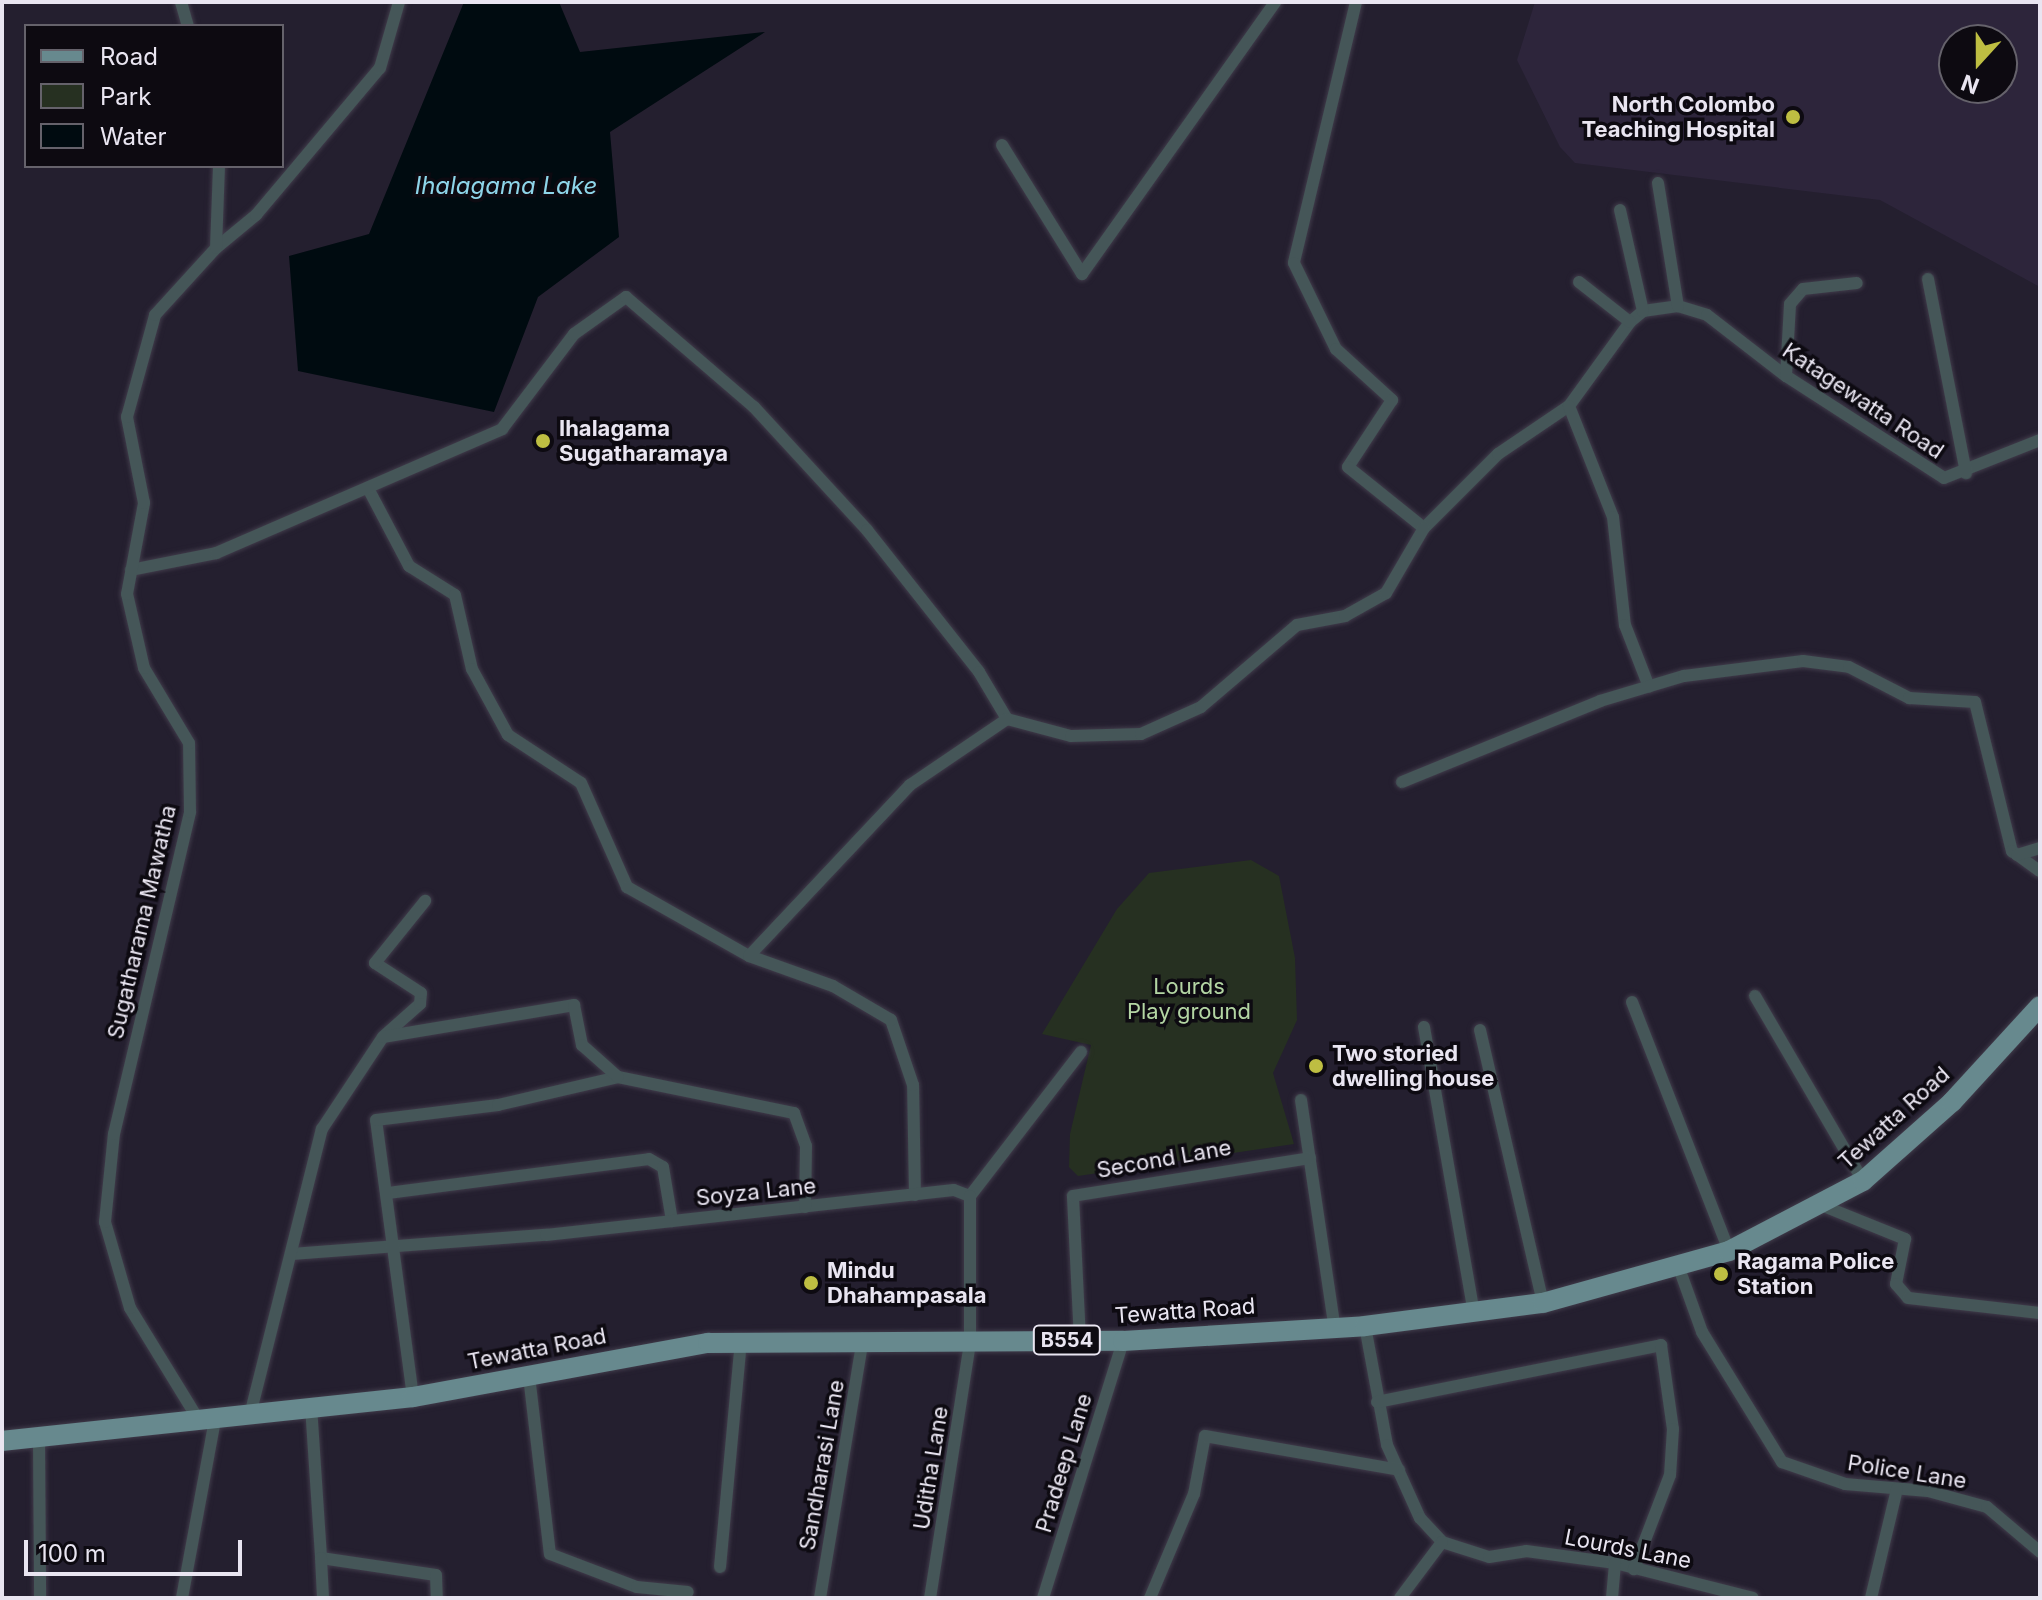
<!DOCTYPE html>
<html>
<head>
<meta charset="utf-8">
<style>
  body { margin:0 }
  #map { position:relative; width:2042px; height:1600px; overflow:hidden; background:#241f2f; font-family:Inter,sans-serif }
  div>[style] { position:absolute }
  .built>* { inset:0; background:#2d253b }
  .green>* { inset:0; background:#263021 }
  .water>* { inset:0; background:#000b10 }
  .roads { filter:drop-shadow(0 0 2px #403b4a) drop-shadow(0 0 2px #403b4a) }
  .minor>* { height:12px; margin:-6px; padding:0 6px; transform-origin:6px; border-radius:6px; background:#455658 }
  .primary>* { height:20px; margin:-10px; padding:0 10px; transform-origin:10px; border-radius:10px; background:#67898e }
  .dots>* { width:22px; height:22px; translate:-50% -50%; box-sizing:border-box; border:4px solid #0d0a11; border-radius:50% }
  span { translate:-50% -50%; white-space:nowrap; text-align:center; line-height:1.15; -webkit-text-stroke:7px #0d0a11; paint-order:stroke }
  .shield-label span { padding:2px 6px; background:#0d0a11; border:2px solid; border-radius:6px; -webkit-text-stroke-width:0 }
  .shield-label { font-size:20px; color:#e9e5f1; font-weight:700 }
  .poi-label { font-size:22px; color:#e9e5f1; font-weight:700 }
  .right { translate:-100% -50%; text-align:right }
  .left { translate:0 -50%; text-align:left }
  .street-label { font-size:22px; color:#e9e5f1 }
  .park-label { font-size:22px; color:#b3d5a3 }
  .water-label { font-size:24px; color:#8ed5e9; font-style:italic }
  .frame { position:absolute; inset:0; border:4px solid #e9e5f1; pointer-events:none }
  .legend { position:absolute; left:24px; top:24px; width:260px; height:144px; box-sizing:border-box; background:#0d0a11; border:2px solid #65626b; margin:0; padding:10px 14px; list-style:none; font-size:24px; color:#e9e5f1 }
  .legend li { display:flex; align-items:center; gap:16px; height:40px }
  .legend b { width:40px; border:2px solid #65626b }
  .north { position:absolute; left:1938px; top:24px; width:80px; height:80px; box-sizing:border-box; background:#0d0a11; border:2px solid #65626b; border-radius:50%; rotate:201deg; font-size:22px; font-weight:700; line-height:32px; text-align:center; color:#e9e5f1 }
  .north::after { content:''; display:block; margin:auto; width:28px; height:36px; background:#bebe42; clip-path:polygon(50% 0,100% 100%,50% 72%,0 100%) }
  .scale { position:absolute; left:24px; top:1540px; width:218px; height:36px; box-sizing:border-box; border:4px solid #e9e5f1; border-top:0; padding-left:10px; font-size:24px; line-height:28px; white-space:nowrap; color:#e9e5f1; -webkit-text-stroke:6px #0d0a11; paint-order:stroke }
</style>
</head>
<body>
<div id="map">
  <div class="built">
    <i style="clip-path:polygon(evenodd,1535px 2px,2040px 2px,2040px 287px,1880px 200px,1575px 163px,1560px 147px,1517px 60px,1535px 2px,1954px 40px,2002px 40px,2002px 88px,1954px 88px,1954px 40px)"></i>
  </div>
  <div class="green">
    <i style="clip-path:polygon(1251px 860px,1279px 876px,1295px 958px,1297px 1020px,1273px 1073px,1294px 1144px,1078px 1176px,1069px 1167px,1070px 1134px,1091px 1045px,1042px 1034px,1117px 909px,1149px 873px)"></i>
  </div>
  <div class="water">
    <i style="clip-path:polygon(464px 2px,559px 2px,580px 52px,765px 32px,610px 132px,619px 237px,538px 297px,494px 412px,298px 371px,289px 256px,369px 234px)"></i>
  </div>
  <div class="roads">
    <div class="minor">
      <i style="left:181px;top:2px;width:25px;rotate:74deg"></i>
      <i style="left:1356px;top:2px;width:268px;rotate:103.4deg"></i>
      <i style="left:1294px;top:263px;width:96px;rotate:64deg"></i>
      <i style="left:1336px;top:349px;width:76px;rotate:42.3deg"></i>
      <i style="left:1392px;top:400px;width:80px;rotate:123.3deg"></i>
      <i style="left:1348px;top:467px;width:97px;rotate:38.8deg"></i>
      <i style="left:1424px;top:528px;width:105px;rotate:-45deg"></i>
      <i style="left:1498px;top:454px;width:86px;rotate:-34.1deg"></i>
      <i style="left:1569px;top:406px;width:104px;rotate:-54deg"></i>
      <i style="left:1630px;top:322px;width:17px;rotate:-40deg"></i>
      <i style="left:1643px;top:311px;width:35px;rotate:-8deg"></i>
      <i style="left:1678px;top:306px;width:30px;rotate:17deg"></i>
      <i style="left:1707px;top:315px;width:100px;rotate:37.7deg"></i>
      <i style="left:1786px;top:376px;width:188px;rotate:32.8deg"></i>
      <i style="left:1944px;top:478px;width:103px;rotate:-21.6deg"></i>
      <i style="left:1002px;top:145px;width:152px;rotate:58.2deg"></i>
      <i style="left:1082px;top:274px;width:334px;rotate:-54.6deg"></i>
      <i style="left:1658px;top:183px;width:125px;rotate:80.8deg"></i>
      <i style="left:1620px;top:210px;width:104px;rotate:77.2deg"></i>
      <i style="left:216px;top:248px;width:52px;rotate:-39.5deg"></i>
      <i style="left:256px;top:215px;width:192px;rotate:-49.9deg"></i>
      <i style="left:380px;top:68px;width:69px;rotate:-73.9deg"></i>
      <i style="left:1928px;top:279px;width:198px;rotate:78.9deg"></i>
      <i style="left:1579px;top:282px;width:65px;rotate:38.1deg"></i>
      <i style="left:1786px;top:376px;width:72px;rotate:-86.8deg"></i>
      <i style="left:1790px;top:304px;width:20px;rotate:-49deg"></i>
      <i style="left:1803px;top:289px;width:54px;rotate:-6.3deg"></i>
      <i style="left:1569px;top:406px;width:119px;rotate:68.4deg"></i>
      <i style="left:1613px;top:517px;width:109px;rotate:83.7deg"></i>
      <i style="left:1625px;top:625px;width:66px;rotate:68.8deg"></i>
      <i style="left:370px;top:492px;width:84px;rotate:62.2deg"></i>
      <i style="left:409px;top:566px;width:54px;rotate:32.2deg"></i>
      <i style="left:455px;top:595px;width:76px;rotate:77.1deg"></i>
      <i style="left:472px;top:669px;width:75px;rotate:61.4deg"></i>
      <i style="left:508px;top:735px;width:87px;rotate:33.3deg"></i>
      <i style="left:581px;top:783px;width:114px;rotate:66.1deg"></i>
      <i style="left:627px;top:887px;width:140px;rotate:29.5deg"></i>
      <i style="left:131px;top:570px;width:87px;rotate:-11.3deg"></i>
      <i style="left:216px;top:553px;width:312px;rotate:-23.4deg"></i>
      <i style="left:502px;top:429px;width:119px;rotate:-52.8deg"></i>
      <i style="left:574px;top:334px;width:64px;rotate:-35.4deg"></i>
      <i style="left:626px;top:297px;width:169px;rotate:40.7deg"></i>
      <i style="left:754px;top:407px;width:167px;rotate:47.4deg"></i>
      <i style="left:867px;top:530px;width:181px;rotate:51.7deg"></i>
      <i style="left:979px;top:672px;width:55px;rotate:59.2deg"></i>
      <i style="left:1007px;top:719px;width:66px;rotate:14.9deg"></i>
      <i style="left:1071px;top:736px;width:70px;rotate:-1.6deg"></i>
      <i style="left:1141px;top:734px;width:66px;rotate:-24.2deg"></i>
      <i style="left:1201px;top:707px;width:126px;rotate:-40.5deg"></i>
      <i style="left:1297px;top:625px;width:49px;rotate:-10.6deg"></i>
      <i style="left:1345px;top:616px;width:47px;rotate:-29.3deg"></i>
      <i style="left:1386px;top:593px;width:75px;rotate:-59.7deg"></i>
      <i style="left:1402px;top:782px;width:214px;rotate:-22.2deg"></i>
      <i style="left:1600px;top:701px;width:88px;rotate:-16.6deg"></i>
      <i style="left:1684px;top:676px;width:120px;rotate:-7.2deg"></i>
      <i style="left:1803px;top:661px;width:46px;rotate:7.4deg"></i>
      <i style="left:1849px;top:667px;width:68px;rotate:27.3deg"></i>
      <i style="left:1909px;top:698px;width:66px;rotate:3.5deg"></i>
      <i style="left:1975px;top:702px;width:154px;rotate:76.1deg"></i>
      <i style="left:2012px;top:851px;width:34px;rotate:36deg"></i>
      <i style="left:2017px;top:855px;width:24px;rotate:-17deg"></i>
      <i style="left:1755px;top:996px;width:214px;rotate:59.7deg"></i>
      <i style="left:1632px;top:1002px;width:267px;rotate:68.7deg"></i>
      <i style="left:1424px;top:1027px;width:290px;rotate:80.1deg"></i>
      <i style="left:1480px;top:1030px;width:280px;rotate:77deg"></i>
      <i style="left:385px;top:1035px;width:47px;rotate:-41.5deg"></i>
      <i style="left:420px;top:1004px;width:11px;rotate:-85deg"></i>
      <i style="left:421px;top:993px;width:55px;rotate:-146.9deg"></i>
      <i style="left:375px;top:963px;width:80px;rotate:-51.1deg"></i>
      <i style="left:1301px;top:1100px;width:226px;rotate:81.6deg"></i>
      <i style="left:388px;top:1193px;width:263px;rotate:-7.4deg"></i>
      <i style="left:649px;top:1159px;width:16px;rotate:30deg"></i>
      <i style="left:663px;top:1167px;width:55px;rotate:80.5deg"></i>
      <i style="left:915px;top:1195px;width:110px;rotate:-91deg"></i>
      <i style="left:913px;top:1085px;width:69px;rotate:-108.7deg"></i>
      <i style="left:891px;top:1020px;width:67px;rotate:-149.6deg"></i>
      <i style="left:833px;top:986px;width:89px;rotate:-160.3deg"></i>
      <i style="left:749px;top:956px;width:235px;rotate:-46.7deg"></i>
      <i style="left:910px;top:785px;width:117px;rotate:-34.2deg"></i>
      <i style="left:970px;top:1196px;width:182px;rotate:-52.4deg"></i>
      <i style="left:1821px;top:1205px;width:91px;rotate:22deg"></i>
      <i style="left:1905px;top:1239px;width:46px;rotate:101.3deg"></i>
      <i style="left:1896px;top:1284px;width:18px;rotate:49deg"></i>
      <i style="left:1908px;top:1298px;width:133px;rotate:6.5deg"></i>
      <i style="left:291px;top:1254px;width:256px;rotate:-4.3deg"></i>
      <i style="left:546px;top:1235px;width:410px;rotate:-6.3deg"></i>
      <i style="left:954px;top:1190px;width:17px;rotate:21deg"></i>
      <i style="left:970px;top:1196px;width:147px;rotate:90deg"></i>
      <i style="left:970px;top:1343px;width:258px;rotate:98.9deg"></i>
      <i style="left:1679px;top:1268px;width:68px;rotate:70.2deg"></i>
      <i style="left:1702px;top:1332px;width:153px;rotate:58.4deg"></i>
      <i style="left:1782px;top:1462px;width:67px;rotate:19.2deg"></i>
      <i style="left:1845px;top:1484px;width:83px;rotate:4.8deg"></i>
      <i style="left:1928px;top:1491px;width:61px;rotate:15.2deg"></i>
      <i style="left:1987px;top:1507px;width:70px;rotate:40.3deg"></i>
      <i style="left:1365px;top:1326px;width:121px;rotate:79.5deg"></i>
      <i style="left:1387px;top:1445px;width:80px;rotate:65.7deg"></i>
      <i style="left:1420px;top:1518px;width:33px;rotate:47deg"></i>
      <i style="left:1442px;top:1542px;width:49px;rotate:17.7deg"></i>
      <i style="left:1489px;top:1557px;width:37px;rotate:-9deg"></i>
      <i style="left:1526px;top:1551px;width:90px;rotate:7.7deg"></i>
      <i style="left:1615px;top:1563px;width:142px;rotate:14.2deg"></i>
      <i style="left:1080px;top:1340px;width:144px;rotate:-92.8deg"></i>
      <i style="left:1073px;top:1196px;width:240px;rotate:-9.1deg"></i>
      <i style="left:529px;top:1376px;width:179px;rotate:83.3deg"></i>
      <i style="left:550px;top:1554px;width:93px;rotate:20.8deg"></i>
      <i style="left:637px;top:1587px;width:51px;rotate:5.6deg"></i>
      <i style="left:413px;top:1397px;width:279px;rotate:-97.6deg"></i>
      <i style="left:376px;top:1120px;width:123px;rotate:-7deg"></i>
      <i style="left:498px;top:1105px;width:123px;rotate:-13.1deg"></i>
      <i style="left:618px;top:1077px;width:180px;rotate:11.6deg"></i>
      <i style="left:794px;top:1113px;width:35px;rotate:70deg"></i>
      <i style="left:806px;top:1146px;width:61px;rotate:90.9deg"></i>
      <i style="left:1377px;top:1402px;width:290px;rotate:-11.3deg"></i>
      <i style="left:1661px;top:1345px;width:85px;rotate:81.9deg"></i>
      <i style="left:1673px;top:1429px;width:46px;rotate:93.7deg"></i>
      <i style="left:1670px;top:1475px;width:101px;rotate:111deg"></i>
      <i style="left:311px;top:1406px;width:152px;rotate:86.2deg"></i>
      <i style="left:321px;top:1558px;width:116px;rotate:8.4deg"></i>
      <i style="left:436px;top:1575px;width:23px;rotate:88deg"></i>
      <i style="left:251px;top:1411px;width:291px;rotate:-75.9deg"></i>
      <i style="left:322px;top:1129px;width:110px;rotate:-56.5deg"></i>
      <i style="left:383px;top:1037px;width:194px;rotate:-9.5deg"></i>
      <i style="left:574px;top:1005px;width:41px;rotate:78.7deg"></i>
      <i style="left:582px;top:1045px;width:48px;rotate:41.6deg"></i>
      <i style="left:198px;top:1419px;width:130px;rotate:-121.5deg"></i>
      <i style="left:130px;top:1308px;width:90px;rotate:-106.2deg"></i>
      <i style="left:105px;top:1222px;width:88px;rotate:-84.2deg"></i>
      <i style="left:114px;top:1134px;width:331px;rotate:-76.7deg"></i>
      <i style="left:190px;top:812px;width:69px;rotate:-90.8deg"></i>
      <i style="left:189px;top:743px;width:87px;rotate:-121deg"></i>
      <i style="left:144px;top:668px;width:76px;rotate:-102.9deg"></i>
      <i style="left:127px;top:594px;width:93px;rotate:-79.4deg"></i>
      <i style="left:144px;top:503px;width:88px;rotate:-101.2deg"></i>
      <i style="left:127px;top:417px;width:106px;rotate:-74.6deg"></i>
      <i style="left:155px;top:315px;width:91px;rotate:-47.7deg"></i>
      <i style="left:216px;top:248px;width:82px;rotate:-87.9deg"></i>
      <i style="left:39px;top:1438px;width:160px;rotate:89.6deg"></i>
      <i style="left:321px;top:1558px;width:40px;rotate:87.1deg"></i>
      <i style="left:720px;top:1567px;width:227px;rotate:-84.7deg"></i>
      <i style="left:182px;top:1598px;width:186px;rotate:-79.5deg"></i>
      <i style="left:820px;top:1598px;width:263px;rotate:-80.6deg"></i>
      <i style="left:1043px;top:1598px;width:269px;rotate:-72.7deg"></i>
      <i style="left:1150px;top:1598px;width:113px;rotate:-67.1deg"></i>
      <i style="left:1194px;top:1494px;width:59px;rotate:-79.3deg"></i>
      <i style="left:1205px;top:1436px;width:197px;rotate:9.9deg"></i>
      <i style="left:1400px;top:1598px;width:70px;rotate:-53.1deg"></i>
      <i style="left:1612px;top:1598px;width:35px;rotate:-85deg"></i>
      <i style="left:1871px;top:1598px;width:112px;rotate:-76.6deg"></i>
    </div>
    <div class="primary">
      <i style="left:2px;top:1441px;width:413px;rotate:-6.1deg"></i>
      <i style="left:413px;top:1397px;width:300px;rotate:-10.4deg"></i>
      <i style="left:708px;top:1343px;width:415px;rotate:-0.3deg"></i>
      <i style="left:1123px;top:1341px;width:242px;rotate:-3.5deg"></i>
      <i style="left:1365px;top:1326px;width:179px;rotate:-7.4deg"></i>
      <i style="left:1543px;top:1303px;width:193px;rotate:-15.6deg"></i>
      <i style="left:1729px;top:1251px;width:151px;rotate:-27.6deg"></i>
      <i style="left:1863px;top:1181px;width:119px;rotate:-41.6deg"></i>
      <i style="left:1952px;top:1102px;width:130px;rotate:-47.5deg"></i>
    </div>
  </div>
  <div class="dots">
    <i style="left:1793px;top:117px;background:#bebe42"></i>
    <i style="left:543px;top:441px;background:#bebe42"></i>
    <i style="left:1316px;top:1066px;background:#bebe42"></i>
    <i style="left:1721px;top:1274px;background:#bebe42"></i>
    <i style="left:811px;top:1283px;background:#bebe42"></i>
  </div>
  <div class="shield-label">
    <span style="left:1067px;top:1340px">B554</span>
  </div>
  <div class="poi-label">
    <span class="right" style="left:1775px;top:117px">North Colombo<br>Teaching Hospital</span>
    <span class="left" style="left:559px;top:441px">Ihalagama<br>Sugatharamaya</span>
    <span class="left" style="left:1332px;top:1066px">Two storied<br>dwelling house</span>
    <span class="left" style="left:1737px;top:1274px">Ragama Police<br>Station</span>
    <span class="left" style="left:827px;top:1283px">Mindu<br>Dhahampasala</span>
  </div>
  <div class="street-label">
    <span style="left:1863px;top:401px;rotate:34deg">Katagewatta Road</span>
    <span style="left:142px;top:922px;rotate:-77deg">Sugatharama Mawatha</span>
    <span style="left:1894px;top:1118px;rotate:-42deg">Tewatta Road</span>
    <span style="left:1164px;top:1159px;rotate:-10deg">Second Lane</span>
    <span style="left:756px;top:1192px;rotate:-6deg">Soyza Lane</span>
    <span style="left:1185px;top:1311px;rotate:-4deg">Tewatta Road</span>
    <span style="left:537px;top:1349px;rotate:-11deg">Tewatta Road</span>
    <span style="left:1064px;top:1463px;rotate:-73deg">Pradeep Lane</span>
    <span style="left:822px;top:1465px;rotate:-80deg">Sandharasi Lane</span>
    <span style="left:931px;top:1468px;rotate:-81deg">Uditha Lane</span>
    <span style="left:1907px;top:1472px;rotate:9deg">Police Lane</span>
    <span style="left:1628px;top:1549px;rotate:11deg">Lourds Lane</span>
  </div>
  <div class="park-label">
    <span style="left:1189px;top:999px">Lourds<br>Play ground</span>
  </div>
  <div class="water-label">
    <span style="left:506px;top:186px">Ihalagama Lake</span>
  </div>
  <div class="frame"></div>
  <ul class="legend">
  <li><b style="height:10px;background:#67898e"></b>Road</li>
  <li><b style="height:22px;background:#263021"></b>Park</li>
  <li><b style="height:22px;background:#000b10"></b>Water</li>
  </ul>
  <div class="north">N</div>
  <div class="scale">100 m</div>
</div>
</body>
</html>
